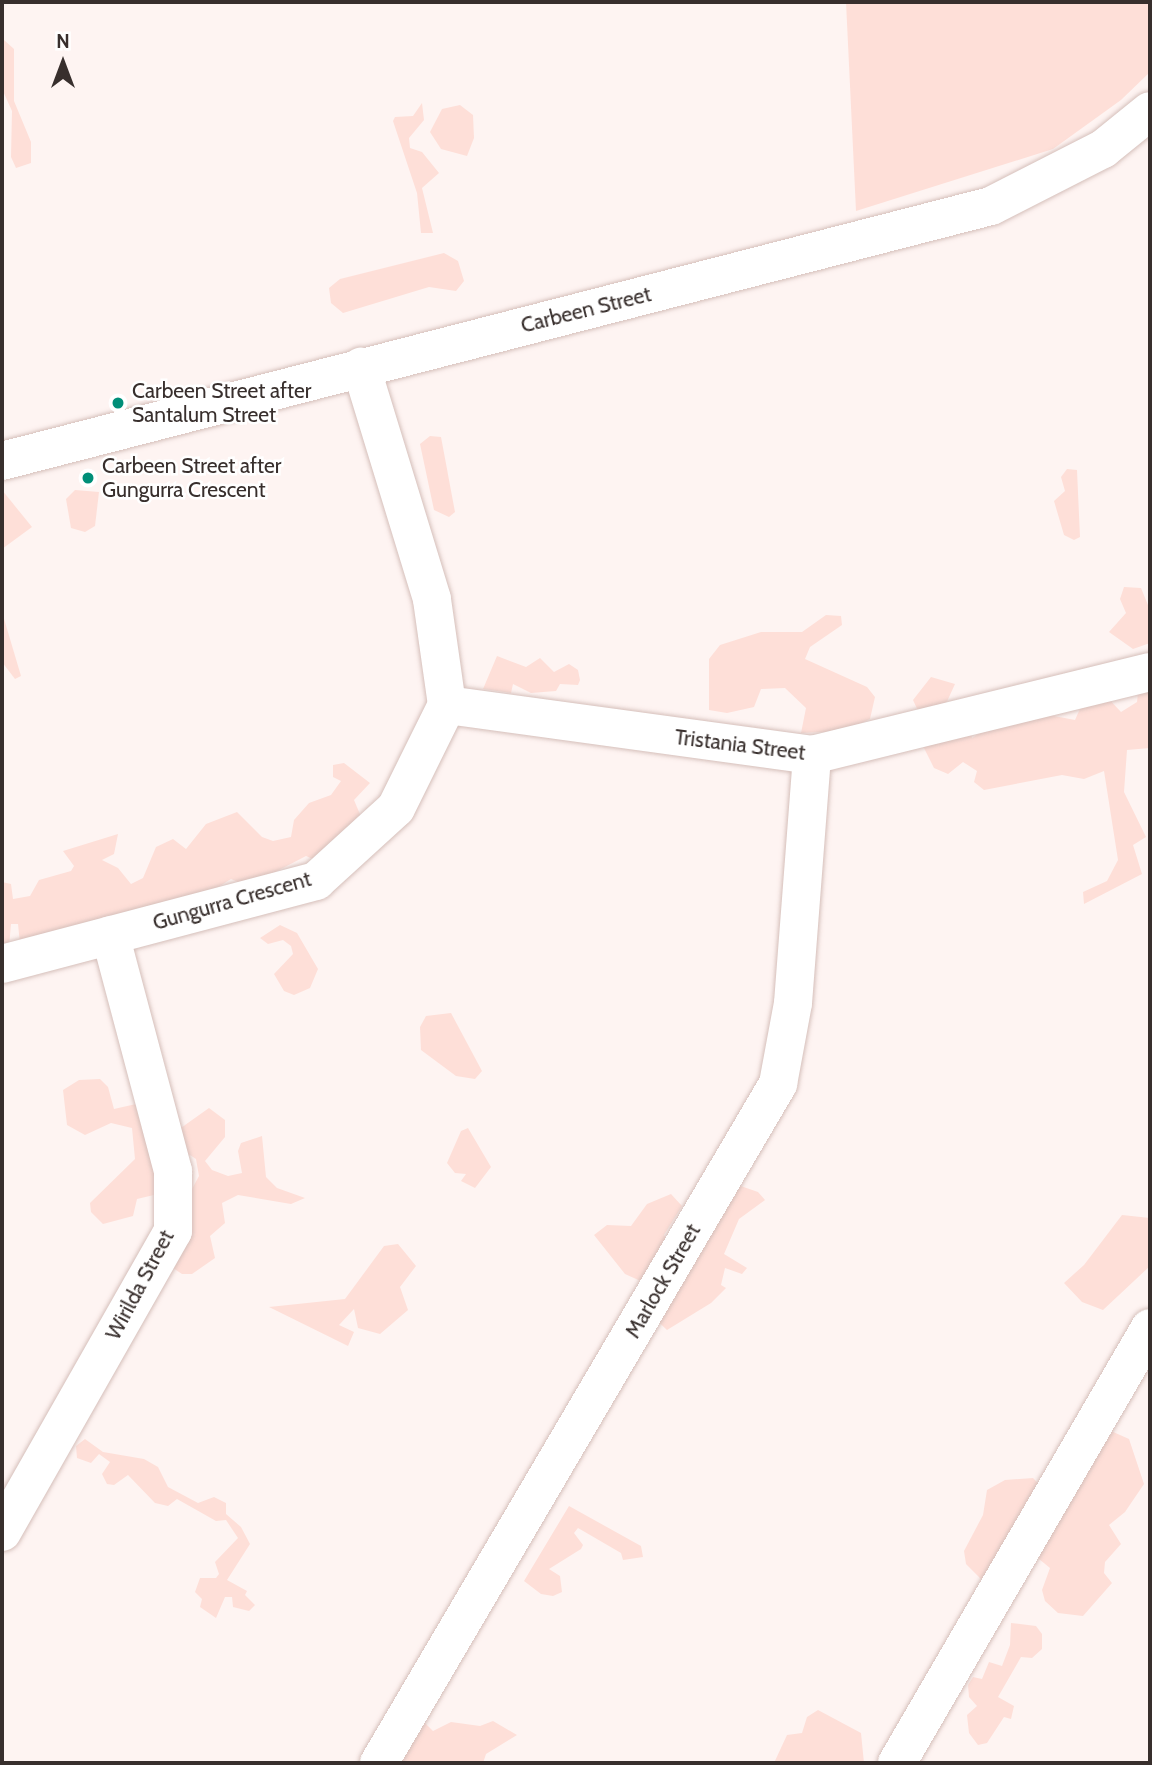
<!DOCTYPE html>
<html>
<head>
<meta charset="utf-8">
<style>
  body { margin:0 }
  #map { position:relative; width:1152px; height:1765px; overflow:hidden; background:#fef4f2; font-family:Cabin,sans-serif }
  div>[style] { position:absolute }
  .green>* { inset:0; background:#fedfd8 }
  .roads { filter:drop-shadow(0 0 2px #d5bfba) drop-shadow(0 0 2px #d5bfba) }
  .minor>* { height:38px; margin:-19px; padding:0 19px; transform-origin:19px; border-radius:19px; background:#fff }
  .dots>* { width:19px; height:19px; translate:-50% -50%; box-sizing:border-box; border:4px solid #fff; border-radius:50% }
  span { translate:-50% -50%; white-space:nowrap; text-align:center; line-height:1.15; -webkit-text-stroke:5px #fff; paint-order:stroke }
  .street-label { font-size:21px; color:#382f2d }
  .poi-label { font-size:21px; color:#382f2d }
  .left { translate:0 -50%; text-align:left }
  .frame { position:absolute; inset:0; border:4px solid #382f2d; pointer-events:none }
  .north { position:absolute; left:28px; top:28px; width:70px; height:70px; -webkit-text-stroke:5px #fff; paint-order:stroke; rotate:0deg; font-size:19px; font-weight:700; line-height:28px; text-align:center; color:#382f2d }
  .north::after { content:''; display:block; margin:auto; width:24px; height:32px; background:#382f2d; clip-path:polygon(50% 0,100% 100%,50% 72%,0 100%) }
</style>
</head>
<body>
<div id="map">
  <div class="green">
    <i style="clip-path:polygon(846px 2px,1150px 2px,1150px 72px,1121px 100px,1053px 149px,856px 211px)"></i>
    <i style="clip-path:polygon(4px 40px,14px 49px,14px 101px,31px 142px,31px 163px,16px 168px,11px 157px,12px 111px,2px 89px)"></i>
    <i style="clip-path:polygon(422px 103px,424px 120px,409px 138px,410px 148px,422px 152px,439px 173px,422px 188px,433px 233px,421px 233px,417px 193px,393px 121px,395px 117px,413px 116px)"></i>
    <i style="clip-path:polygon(460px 105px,473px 115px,474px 138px,467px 156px,441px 149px,430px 132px,442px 109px)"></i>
    <i style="clip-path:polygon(444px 253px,458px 261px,464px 281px,456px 291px,429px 287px,343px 313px,331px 303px,329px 288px,340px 279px)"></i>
    <i style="clip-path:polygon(430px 436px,441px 437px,455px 512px,449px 517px,434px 510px,420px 444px)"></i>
    <i style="clip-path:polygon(1067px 469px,1077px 470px,1080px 537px,1074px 540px,1064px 535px,1054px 501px,1065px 491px,1061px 477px)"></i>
    <i style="clip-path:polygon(2px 490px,32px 527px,2px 549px)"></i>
    <i style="clip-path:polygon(75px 490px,99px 492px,95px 526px,85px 532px,71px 528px,66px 499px)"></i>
    <i style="clip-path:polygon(1124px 587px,1141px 588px,1150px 610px,1150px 643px,1133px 649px,1109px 632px,1126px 613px,1120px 599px)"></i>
    <i style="clip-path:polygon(2px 612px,21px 676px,15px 679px,2px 662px)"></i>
    <i style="clip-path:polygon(826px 615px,841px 616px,842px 625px,810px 647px,805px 659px,867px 687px,875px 697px,870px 719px,845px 731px,801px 733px,806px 708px,785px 688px,761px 689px,754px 707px,727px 713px,709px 710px,709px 659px,720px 645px,761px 632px,802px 632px)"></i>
    <i style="clip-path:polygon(497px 656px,526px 667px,540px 658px,554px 672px,569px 664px,578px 670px,580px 680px,578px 685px,560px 684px,556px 691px,531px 693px,513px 684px,511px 693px,483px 689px)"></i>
    <i style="clip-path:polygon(931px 677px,955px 684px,939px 719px,970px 728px,972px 738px,1009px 715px,1046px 706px,1054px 716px,1075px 720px,1083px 702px,1107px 697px,1121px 712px,1137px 702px,1138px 692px,1150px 688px,1150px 748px,1127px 750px,1124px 792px,1146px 837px,1133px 845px,1142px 874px,1084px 904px,1083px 892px,1107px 881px,1118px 860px,1104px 771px,1084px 779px,1062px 775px,984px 790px,974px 782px,977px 771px,963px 762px,948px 774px,934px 768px,923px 746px,931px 739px,913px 700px)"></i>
    <i style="clip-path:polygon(344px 763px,370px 783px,354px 800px,367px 831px,325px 864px,306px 856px,248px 886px,231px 879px,191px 904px,20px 944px,18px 924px,11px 924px,9px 947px,2px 954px,2px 882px,11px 884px,13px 899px,30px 896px,39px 880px,71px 871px,74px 866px,63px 851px,118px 834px,114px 854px,102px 860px,118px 868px,131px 884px,143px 878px,156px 847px,173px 839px,186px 849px,206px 824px,237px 812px,262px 837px,273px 841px,291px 837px,294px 820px,309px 803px,331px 795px,341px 781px,333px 777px,333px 765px)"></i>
    <i style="clip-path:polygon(280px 925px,297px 933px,318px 969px,310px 988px,294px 995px,284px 991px,274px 974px,293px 954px,291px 946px,283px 940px,268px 944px,260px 938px)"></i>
    <i style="clip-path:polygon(451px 1013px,482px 1071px,475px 1079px,456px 1076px,421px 1050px,420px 1027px,426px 1016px)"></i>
    <i style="clip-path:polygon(100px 1079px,108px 1087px,114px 1109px,136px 1104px,178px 1130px,209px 1108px,225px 1120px,225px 1137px,205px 1161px,212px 1170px,228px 1176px,242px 1173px,238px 1151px,241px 1143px,262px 1136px,266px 1177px,277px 1188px,305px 1198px,291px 1204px,238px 1195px,222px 1203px,225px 1223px,210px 1236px,215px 1258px,192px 1274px,182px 1274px,173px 1268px,185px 1202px,199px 1176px,196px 1159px,190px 1155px,183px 1158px,158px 1194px,137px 1199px,133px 1216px,103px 1224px,91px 1212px,90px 1203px,135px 1159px,132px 1128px,111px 1123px,85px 1135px,67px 1125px,63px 1090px,79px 1080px)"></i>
    <i style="clip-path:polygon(468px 1128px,491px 1167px,475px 1188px,461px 1181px,466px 1174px,455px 1173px,447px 1163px,461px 1131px)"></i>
    <i style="clip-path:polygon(735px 1184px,758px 1192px,765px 1200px,739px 1219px,724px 1254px,747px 1268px,742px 1274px,725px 1268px,721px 1285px,726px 1288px,711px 1303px,667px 1330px,651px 1315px,665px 1292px,625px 1274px,594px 1235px,607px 1225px,631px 1226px,647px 1204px,671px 1194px,682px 1206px,664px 1235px,673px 1249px)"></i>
    <i style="clip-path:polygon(1122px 1215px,1150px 1218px,1150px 1266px,1103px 1310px,1082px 1302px,1064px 1283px,1084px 1265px)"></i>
    <i style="clip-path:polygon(398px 1244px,416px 1266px,400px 1287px,408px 1310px,380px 1334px,358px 1328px,354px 1309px,339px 1325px,354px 1332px,348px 1346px,269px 1307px,345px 1299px,384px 1246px)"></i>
    <i style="clip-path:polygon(1111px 1431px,1129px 1439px,1144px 1484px,1125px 1512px,1109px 1525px,1121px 1544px,1105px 1562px,1104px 1573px,1112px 1583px,1083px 1616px,1058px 1613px,1045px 1601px,1042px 1590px,1050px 1568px,1039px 1559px,1037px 1550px)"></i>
    <i style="clip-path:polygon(85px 1439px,103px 1452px,144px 1459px,158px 1467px,168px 1487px,198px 1503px,214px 1497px,226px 1503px,226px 1514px,241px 1527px,250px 1544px,227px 1580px,247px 1591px,245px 1595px,255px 1605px,249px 1611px,233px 1607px,232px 1597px,225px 1597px,216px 1618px,200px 1607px,202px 1599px,195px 1592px,200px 1578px,216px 1578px,219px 1574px,215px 1562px,238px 1538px,226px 1520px,216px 1521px,177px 1499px,168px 1506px,155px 1503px,128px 1475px,114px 1485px,107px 1484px,102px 1474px,110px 1462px,99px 1454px,91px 1463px,77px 1458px,76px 1446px)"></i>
    <i style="clip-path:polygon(1033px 1478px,1053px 1499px,994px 1582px,981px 1579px,966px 1564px,964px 1551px,983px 1515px,987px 1490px,1005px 1480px)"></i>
    <i style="clip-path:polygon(569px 1506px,641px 1546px,643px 1557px,623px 1560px,621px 1553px,578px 1528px,574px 1533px,583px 1545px,581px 1549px,549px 1569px,560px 1576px,562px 1592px,553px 1596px,541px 1594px,524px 1581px)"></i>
    <i style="clip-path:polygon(1011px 1623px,1036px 1626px,1042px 1634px,1042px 1649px,1032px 1658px,1021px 1657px,998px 1697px,1014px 1706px,1011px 1719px,1004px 1717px,987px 1743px,978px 1745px,969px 1733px,967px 1715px,977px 1706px,969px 1697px,968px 1685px,973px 1677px,982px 1679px,989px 1662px,1002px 1666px,1010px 1645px)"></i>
    <i style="clip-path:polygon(818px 1710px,861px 1733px,864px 1763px,774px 1763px,787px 1735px,802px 1733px,807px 1717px)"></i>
    <i style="clip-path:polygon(493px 1721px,517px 1735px,486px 1754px,483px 1763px,386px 1763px,424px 1722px,433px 1731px,451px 1722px,480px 1726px)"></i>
  </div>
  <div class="roads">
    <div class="minor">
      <i style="left:2px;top:461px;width:1021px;rotate:-14.46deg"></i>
      <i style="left:991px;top:206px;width:126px;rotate:-27deg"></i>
      <i style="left:1103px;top:149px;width:60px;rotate:-39deg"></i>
      <i style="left:447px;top:705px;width:368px;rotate:7.8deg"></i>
      <i style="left:812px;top:755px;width:348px;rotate:-13.8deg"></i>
      <i style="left:2px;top:964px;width:325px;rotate:-14.8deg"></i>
      <i style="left:316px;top:881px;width:108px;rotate:-42.4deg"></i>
      <i style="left:396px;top:808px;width:115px;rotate:-63.7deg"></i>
      <i style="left:447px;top:705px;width:107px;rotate:-98.1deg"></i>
      <i style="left:432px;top:599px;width:243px;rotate:-107deg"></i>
      <i style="left:2px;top:1532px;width:346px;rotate:-60.4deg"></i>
      <i style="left:173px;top:1231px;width:60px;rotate:-90deg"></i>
      <i style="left:173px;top:1171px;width:244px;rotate:-104.9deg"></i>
      <i style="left:379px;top:1763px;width:788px;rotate:-59.56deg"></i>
      <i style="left:778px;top:1084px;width:82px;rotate:-79.5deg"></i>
      <i style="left:793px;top:1003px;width:249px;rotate:-85.6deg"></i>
      <i style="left:897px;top:1763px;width:503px;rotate:-59.82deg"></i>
    </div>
  </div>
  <div class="dots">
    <i style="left:118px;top:403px;background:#008e78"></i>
    <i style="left:88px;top:478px;background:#008e78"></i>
  </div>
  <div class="street-label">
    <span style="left:586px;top:310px;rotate:-14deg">Carbeen Street</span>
    <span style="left:740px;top:745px;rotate:7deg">Tristania Street</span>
    <span style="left:232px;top:901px;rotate:-16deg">Gungurra Crescent</span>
    <span style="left:663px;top:1281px;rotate:-60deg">Marlock Street</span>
    <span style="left:140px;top:1285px;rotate:-62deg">Wirilda Street</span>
  </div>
  <div class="poi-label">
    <span class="left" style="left:132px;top:403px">Carbeen Street after<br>Santalum Street</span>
    <span class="left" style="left:102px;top:478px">Carbeen Street after<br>Gungurra Crescent</span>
  </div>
  <div class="frame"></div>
  <div class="north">N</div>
</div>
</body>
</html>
